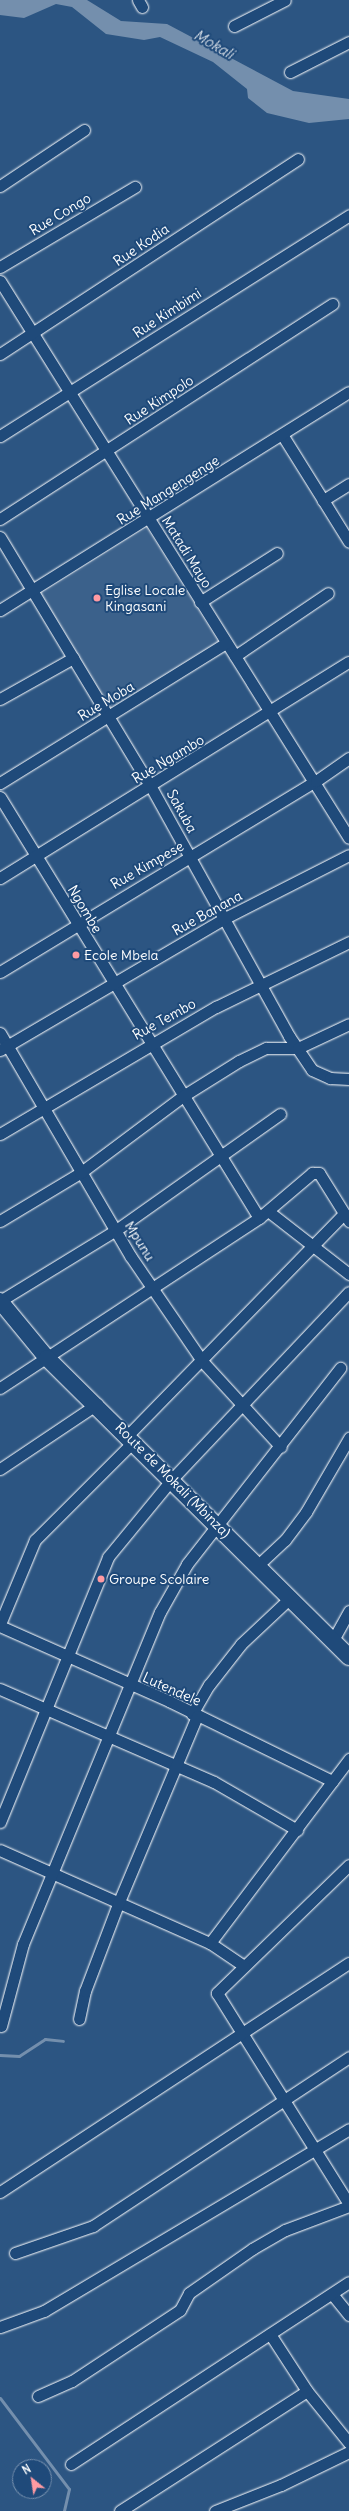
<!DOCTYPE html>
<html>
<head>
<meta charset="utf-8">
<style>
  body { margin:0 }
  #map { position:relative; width:349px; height:2511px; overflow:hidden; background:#2c5582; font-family:Delius,sans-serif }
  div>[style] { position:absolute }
  .built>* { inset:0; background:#3b618b; transform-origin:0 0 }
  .water>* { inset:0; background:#748fad }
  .stream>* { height:3px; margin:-1.5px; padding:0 1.5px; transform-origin:1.5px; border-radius:1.5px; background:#748fad }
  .roads { filter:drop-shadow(0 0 1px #fff) drop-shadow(0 0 1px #fff) }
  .street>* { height:11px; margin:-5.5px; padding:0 5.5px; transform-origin:5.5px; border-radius:5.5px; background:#1f4a7a }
  .secondary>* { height:16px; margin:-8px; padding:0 8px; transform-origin:8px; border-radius:8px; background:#1f4a7a }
  .dots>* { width:11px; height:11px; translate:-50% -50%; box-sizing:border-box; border:2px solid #1f4a7a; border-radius:50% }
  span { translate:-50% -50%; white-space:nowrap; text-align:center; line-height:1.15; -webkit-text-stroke:4px #1f4a7a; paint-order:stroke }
  .street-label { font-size:14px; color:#fff }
  .poi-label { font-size:14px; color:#fff }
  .left { translate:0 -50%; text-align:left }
  .water-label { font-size:15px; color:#d5dde6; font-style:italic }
  .north { position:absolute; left:12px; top:2459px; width:40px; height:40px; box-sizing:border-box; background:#1f4a7a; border:1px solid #7992af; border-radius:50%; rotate:330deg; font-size:11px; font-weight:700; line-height:16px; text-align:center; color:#fff }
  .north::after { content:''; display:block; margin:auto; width:14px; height:18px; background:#ff9aa2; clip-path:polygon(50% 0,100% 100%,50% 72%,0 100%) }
</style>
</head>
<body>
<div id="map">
  <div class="built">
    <i style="left:147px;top:528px;width:138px;height:127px;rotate:58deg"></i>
  </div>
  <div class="water">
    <i style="clip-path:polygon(0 0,87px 0,121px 21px,167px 24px,293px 91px,349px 99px,349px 119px,309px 123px,267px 113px,248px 98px,247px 89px,213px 62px,160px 37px,144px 40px,106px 34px,72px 7px,56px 4px,24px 18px,0 15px)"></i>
  </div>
  <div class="stream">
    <i style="left:0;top:2055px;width:19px;rotate:3deg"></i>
    <i style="left:19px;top:2056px;width:31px;rotate:-33deg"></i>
    <i style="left:45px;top:2039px;width:18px;rotate:6deg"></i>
    <i style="left:0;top:2398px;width:114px;rotate:52.8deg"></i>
    <i style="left:69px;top:2489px;width:23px;rotate:103deg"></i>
  </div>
  <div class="roads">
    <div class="street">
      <i style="left:138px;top:0;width:8px;rotate:60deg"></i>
      <i style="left:234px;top:26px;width:57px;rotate:-27deg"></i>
      <i style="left:290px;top:72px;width:66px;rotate:-27deg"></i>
      <i style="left:0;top:186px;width:101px;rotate:-33.7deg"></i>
      <i style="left:0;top:267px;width:157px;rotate:-30.7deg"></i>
      <i style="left:0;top:281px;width:657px;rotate:57.93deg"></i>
      <i style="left:0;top:354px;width:356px;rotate:-33.2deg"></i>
      <i style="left:0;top:436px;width:413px;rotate:-32.3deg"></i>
      <i style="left:283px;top:436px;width:75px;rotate:58deg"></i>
      <i style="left:349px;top:484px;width:31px;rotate:148deg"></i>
      <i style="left:323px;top:500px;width:49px;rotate:58.2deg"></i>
      <i style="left:0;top:519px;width:396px;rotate:-32.9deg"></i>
      <i style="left:0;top:537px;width:292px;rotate:58.9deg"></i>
      <i style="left:151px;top:787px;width:285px;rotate:61deg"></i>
      <i style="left:289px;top:1036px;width:41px;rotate:55.9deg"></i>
      <i style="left:312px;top:1070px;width:20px;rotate:24deg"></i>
      <i style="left:330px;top:1078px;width:19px;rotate:3deg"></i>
      <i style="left:200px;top:602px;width:91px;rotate:-32.5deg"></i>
      <i style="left:0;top:610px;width:411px;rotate:-32deg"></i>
      <i style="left:235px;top:656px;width:112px;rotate:-34.1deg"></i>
      <i style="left:0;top:699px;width:84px;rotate:-29.3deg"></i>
      <i style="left:0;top:783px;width:266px;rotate:-31.8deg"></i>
      <i style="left:0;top:797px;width:494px;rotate:58.4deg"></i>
      <i style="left:0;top:878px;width:410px;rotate:-31.8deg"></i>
      <i style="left:0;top:972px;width:369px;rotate:-31.2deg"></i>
      <i style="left:316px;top:781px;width:40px;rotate:-34.9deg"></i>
      <i style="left:0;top:1033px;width:259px;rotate:59.7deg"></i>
      <i style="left:131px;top:1257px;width:127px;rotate:55.6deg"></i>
      <i style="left:203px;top:1362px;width:115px;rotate:47.5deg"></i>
      <i style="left:0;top:1050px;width:259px;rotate:-30.4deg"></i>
      <i style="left:223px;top:919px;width:141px;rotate:-26.9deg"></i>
      <i style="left:0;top:1134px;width:251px;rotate:-30.5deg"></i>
      <i style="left:216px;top:1007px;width:148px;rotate:-26deg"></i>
      <i style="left:268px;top:1211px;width:103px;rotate:37.9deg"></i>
      <i style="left:0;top:1221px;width:93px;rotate:-31deg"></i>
      <i style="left:80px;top:1173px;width:129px;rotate:-36.8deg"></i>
      <i style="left:183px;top:1096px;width:66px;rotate:-32deg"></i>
      <i style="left:239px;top:1061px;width:30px;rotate:-26deg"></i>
      <i style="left:266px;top:1048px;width:32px"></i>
      <i style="left:298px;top:1048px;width:56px;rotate:-25.2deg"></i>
      <i style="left:0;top:1301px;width:136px;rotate:-31.5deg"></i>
      <i style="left:116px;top:1230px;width:201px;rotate:-35.3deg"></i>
      <i style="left:0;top:1388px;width:310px;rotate:-33.3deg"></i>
      <i style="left:259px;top:1218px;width:70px;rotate:-40.3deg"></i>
      <i style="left:312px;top:1173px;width:7px"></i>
      <i style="left:319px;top:1173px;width:57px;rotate:58deg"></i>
      <i style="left:128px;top:1435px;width:309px;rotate:-45.7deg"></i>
      <i style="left:0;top:1469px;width:117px;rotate:-33.8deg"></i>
      <i style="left:257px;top:1566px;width:38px;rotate:-43deg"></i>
      <i style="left:285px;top:1540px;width:35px;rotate:-53deg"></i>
      <i style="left:306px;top:1512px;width:86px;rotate:-59.8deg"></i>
      <i style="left:0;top:1624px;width:91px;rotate:-67.4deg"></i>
      <i style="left:35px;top:1540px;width:140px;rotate:-45deg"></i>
      <i style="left:0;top:1626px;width:185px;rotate:23.9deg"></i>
      <i style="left:169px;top:1701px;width:182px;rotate:26.1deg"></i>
      <i style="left:333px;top:1640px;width:33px;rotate:-61deg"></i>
      <i style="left:0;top:1689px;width:233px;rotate:23.5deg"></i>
      <i style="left:214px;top:1782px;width:96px;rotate:30deg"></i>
      <i style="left:192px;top:1714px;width:34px;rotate:-60deg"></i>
      <i style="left:209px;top:1685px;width:52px;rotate:-52deg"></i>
      <i style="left:241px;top:1644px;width:69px;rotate:-43.2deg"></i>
      <i style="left:0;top:1822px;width:286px;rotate:-67.8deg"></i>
      <i style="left:108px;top:1557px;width:101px;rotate:-50.6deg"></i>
      <i style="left:172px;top:1479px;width:257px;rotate:-46.6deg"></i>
      <i style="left:0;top:1850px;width:230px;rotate:23.9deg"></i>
      <i style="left:210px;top:1943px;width:231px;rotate:-52.9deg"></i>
      <i style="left:349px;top:1865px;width:184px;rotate:135.9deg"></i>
      <i style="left:217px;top:1993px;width:249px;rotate:58deg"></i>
      <i style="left:210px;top:1943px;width:41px;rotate:34.1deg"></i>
      <i style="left:79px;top:2019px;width:29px;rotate:-78deg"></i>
      <i style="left:85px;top:1991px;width:93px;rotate:-69.2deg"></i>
      <i style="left:118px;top:1904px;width:204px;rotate:-67.2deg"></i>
      <i style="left:1px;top:2026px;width:85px;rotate:-75deg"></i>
      <i style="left:23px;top:1944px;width:359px;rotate:-67.6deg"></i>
      <i style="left:160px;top:1612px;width:55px;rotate:-60.6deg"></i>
      <i style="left:187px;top:1564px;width:249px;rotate:-52deg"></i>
      <i style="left:0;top:2192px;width:417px;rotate:-33.3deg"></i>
      <i style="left:15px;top:2253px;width:83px;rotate:-19.1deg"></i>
      <i style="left:93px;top:2226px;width:307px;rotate:-33.4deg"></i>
      <i style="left:332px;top:2294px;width:27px;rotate:51deg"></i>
      <i style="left:0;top:2327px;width:47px;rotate:-20deg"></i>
      <i style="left:44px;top:2311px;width:355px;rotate:-30.8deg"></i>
      <i style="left:270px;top:2334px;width:68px;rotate:57deg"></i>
      <i style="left:307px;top:2391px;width:67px;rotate:51.1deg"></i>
      <i style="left:38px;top:2396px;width:37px;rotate:-24deg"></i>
      <i style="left:72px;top:2381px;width:129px;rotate:-33.3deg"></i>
      <i style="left:180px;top:2310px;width:19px;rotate:-62deg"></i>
      <i style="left:189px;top:2293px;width:77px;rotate:-34.9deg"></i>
      <i style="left:252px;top:2249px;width:38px;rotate:-30deg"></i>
      <i style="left:285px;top:2230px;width:68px;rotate:-20.6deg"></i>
      <i style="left:71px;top:2464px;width:332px;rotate:-33.2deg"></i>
      <i style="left:120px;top:2511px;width:222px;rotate:-32.7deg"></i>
      <i style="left:215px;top:2511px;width:71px;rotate:-21.5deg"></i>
      <i style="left:281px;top:2485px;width:76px;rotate:-25.9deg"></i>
    </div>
    <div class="secondary">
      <i style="left:0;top:1301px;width:74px;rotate:50.5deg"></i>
      <i style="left:47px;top:1358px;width:425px;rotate:44.7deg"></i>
    </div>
  </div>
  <div class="dots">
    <i style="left:97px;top:598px;background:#ff9aa2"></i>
    <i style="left:76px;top:955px;background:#ff9aa2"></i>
    <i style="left:101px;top:1579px;background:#ff9aa2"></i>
  </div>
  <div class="street-label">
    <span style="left:60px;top:214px;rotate:-31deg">Rue Congo</span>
    <span style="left:141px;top:245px;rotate:-34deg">Rue Kodia</span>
    <span style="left:167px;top:313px;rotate:-33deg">Rue Kimbimi</span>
    <span style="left:159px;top:400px;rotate:-33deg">Rue Kimpolo</span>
    <span style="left:168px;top:490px;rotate:-32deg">Rue Mangengenge</span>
    <span style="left:187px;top:552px;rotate:58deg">Matadi Mayo</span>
    <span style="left:106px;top:701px;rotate:-31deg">Rue Moba</span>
    <span style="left:168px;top:759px;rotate:-31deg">Rue Ngambo</span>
    <span style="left:182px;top:811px;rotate:61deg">Sakuba</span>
    <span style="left:147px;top:865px;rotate:-30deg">Rue Kimpese</span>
    <span style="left:85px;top:909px;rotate:59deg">Ngombe</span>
    <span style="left:207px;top:913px;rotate:-29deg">Rue Banana</span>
    <span style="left:164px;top:1019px;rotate:-29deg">Rue Tembo</span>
    <span style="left:140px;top:1241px;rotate:58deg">Mpunu</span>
    <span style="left:173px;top:1480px;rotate:45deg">Route de Mokali (Mbinza)</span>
    <span style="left:172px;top:1689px;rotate:24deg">Lutendele</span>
  </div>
  <div class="poi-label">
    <span class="left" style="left:105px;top:598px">Eglise Locale<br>Kingasani</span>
    <span class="left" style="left:84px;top:955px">Ecole Mbela</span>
    <span class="left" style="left:109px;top:1579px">Groupe Scolaire</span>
  </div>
  <div class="water-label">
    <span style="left:214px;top:44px;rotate:30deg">Mokali</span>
  </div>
  <div class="north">N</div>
</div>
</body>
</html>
